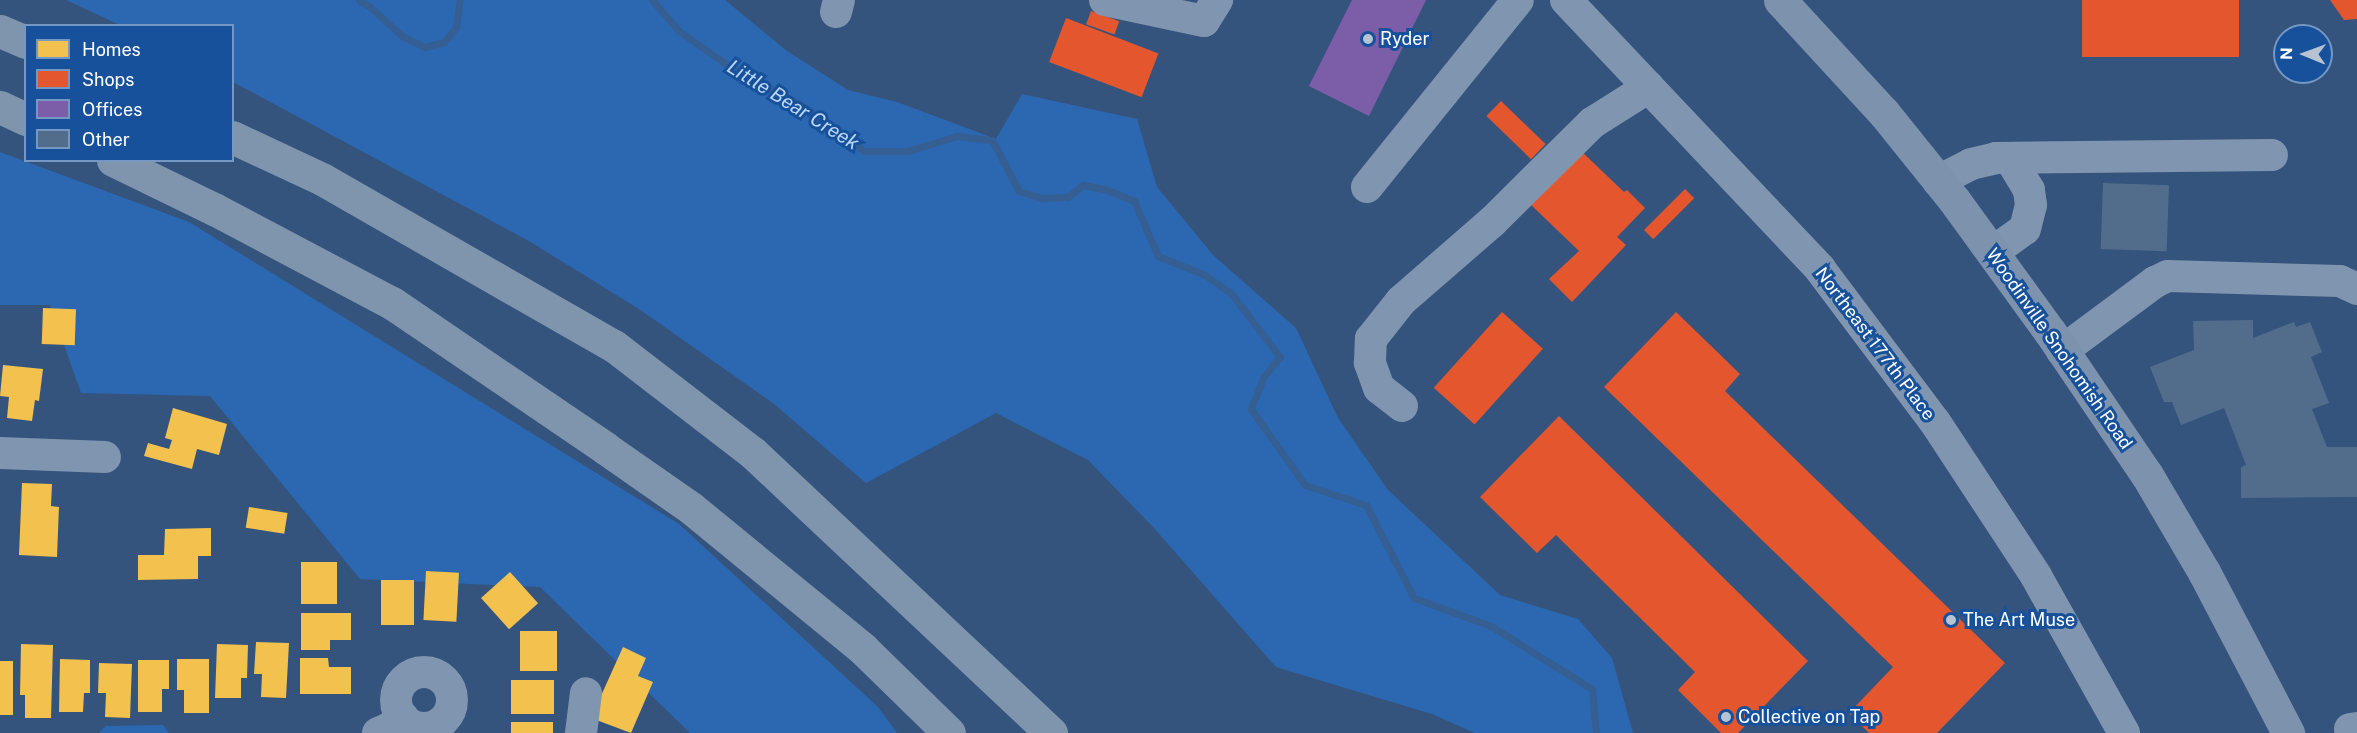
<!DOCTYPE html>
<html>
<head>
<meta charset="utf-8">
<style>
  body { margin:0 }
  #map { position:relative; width:2357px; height:733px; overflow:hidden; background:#35547d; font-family:"Public Sans",sans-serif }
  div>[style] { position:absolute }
  .green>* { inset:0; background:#2c68b1 }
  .homes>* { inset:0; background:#f2c14e; transform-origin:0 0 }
  .shops>* { inset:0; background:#e4572e; transform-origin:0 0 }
  .offices>* { inset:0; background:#7b5ea7 }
  .stream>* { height:7px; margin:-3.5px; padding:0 3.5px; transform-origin:3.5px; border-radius:3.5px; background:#355e92 }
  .building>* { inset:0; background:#526c8c; transform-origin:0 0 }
  .minor>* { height:32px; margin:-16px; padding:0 16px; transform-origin:16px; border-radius:16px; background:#8095af }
  .minor>.ring { margin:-16px; padding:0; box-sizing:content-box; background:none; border:32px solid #8095af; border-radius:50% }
  .major>* { height:33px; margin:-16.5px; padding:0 16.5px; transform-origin:16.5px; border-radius:16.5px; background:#7d92ad }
  .highway>* { height:33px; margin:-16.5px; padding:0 16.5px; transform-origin:16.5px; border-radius:16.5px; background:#7f94ad }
  .dots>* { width:16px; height:16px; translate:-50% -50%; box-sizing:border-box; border:3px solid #17519b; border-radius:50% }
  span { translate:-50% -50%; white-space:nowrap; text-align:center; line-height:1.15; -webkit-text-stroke:6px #17519b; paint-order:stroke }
  .poi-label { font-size:18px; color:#fff }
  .left { translate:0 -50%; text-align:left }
  .street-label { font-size:18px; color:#fff }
  .water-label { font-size:20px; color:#bad7f8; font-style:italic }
  .legend { position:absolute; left:24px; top:24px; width:210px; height:138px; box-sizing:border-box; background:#17519b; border:2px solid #7497c3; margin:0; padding:8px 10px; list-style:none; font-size:18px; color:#fff }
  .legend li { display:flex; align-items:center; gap:12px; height:30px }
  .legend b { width:30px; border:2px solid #7497c3 }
  .north { position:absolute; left:2273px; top:24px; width:60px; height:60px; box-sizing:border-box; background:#17519b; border:2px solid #7497c3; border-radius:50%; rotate:271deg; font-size:16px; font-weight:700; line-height:24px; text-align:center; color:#fff }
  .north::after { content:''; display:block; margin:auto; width:21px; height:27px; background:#b8c3d2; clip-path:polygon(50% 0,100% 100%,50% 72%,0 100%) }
</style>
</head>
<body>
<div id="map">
  <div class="green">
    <i style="clip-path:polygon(66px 0,725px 0,787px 51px,848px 90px,897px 102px,996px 139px,1022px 94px,1137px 119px,1157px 187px,1213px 255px,1296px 328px,1338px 418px,1388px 490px,1500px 595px,1578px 619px,1612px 658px,1633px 733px,1475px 733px,1432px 714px,1276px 667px,1154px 528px,1088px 460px,996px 413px,866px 483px,773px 403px,639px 309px,529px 241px,233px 82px,232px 26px,120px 25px)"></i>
    <i style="clip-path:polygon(0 152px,189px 222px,679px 524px,878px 707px,897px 733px,690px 733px,540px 587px,360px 579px,210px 396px,81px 393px,50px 305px,0 305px)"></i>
    <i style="clip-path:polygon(163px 725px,169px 733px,99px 733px,106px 726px)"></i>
  </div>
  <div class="homes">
    <i style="left:43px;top:308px;width:33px;height:36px;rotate:2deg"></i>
    <i style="clip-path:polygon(3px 365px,43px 369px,39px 401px,35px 400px,32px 421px,7px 418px,9px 397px,0 396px)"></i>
    <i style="clip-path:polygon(173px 408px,227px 424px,219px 455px,197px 449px,192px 469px,144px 456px,148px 443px,169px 449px,172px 440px,165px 438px)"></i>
    <i style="clip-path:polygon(22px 483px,52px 484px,51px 506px,59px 507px,57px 557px,19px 555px)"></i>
    <i style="left:249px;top:507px;width:39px;height:21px;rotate:9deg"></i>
    <i style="clip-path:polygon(211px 528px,211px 556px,198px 556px,198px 579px,138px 580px,138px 555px,164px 555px,165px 529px)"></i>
    <i style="left:301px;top:562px;width:36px;height:42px"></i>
    <i style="left:426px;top:571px;width:33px;height:49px;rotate:3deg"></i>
    <i style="left:510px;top:572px;width:42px;height:39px;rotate:48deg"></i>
    <i style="left:381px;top:580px;width:33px;height:45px"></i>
    <i style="clip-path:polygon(301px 613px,351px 613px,351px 640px,330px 640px,330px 650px,301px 650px)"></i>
    <i style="left:557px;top:631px;width:40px;height:37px;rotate:90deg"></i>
    <i style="clip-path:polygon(256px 642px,289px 643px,286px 698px,261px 697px,262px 674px,254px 674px)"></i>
    <i style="clip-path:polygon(21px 644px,53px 645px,51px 718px,25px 718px,25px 695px,20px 695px)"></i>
    <i style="clip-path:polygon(217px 644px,248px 645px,247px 678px,241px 678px,241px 698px,215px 698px)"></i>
    <i style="clip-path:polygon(623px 647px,646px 658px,638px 676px,653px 682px,631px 733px,591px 718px)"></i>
    <i style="clip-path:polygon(300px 658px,328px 658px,329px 667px,351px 667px,351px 694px,300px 694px)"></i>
    <i style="clip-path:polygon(60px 659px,90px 660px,90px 693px,84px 693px,83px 712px,59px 712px)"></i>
    <i style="clip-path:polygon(177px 659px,209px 659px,209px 713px,184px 713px,184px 690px,177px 690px)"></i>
    <i style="clip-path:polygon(138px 660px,169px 660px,169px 689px,162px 689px,162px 712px,138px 712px)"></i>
    <i style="left:0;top:661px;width:13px;height:54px"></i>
    <i style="clip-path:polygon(99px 663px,132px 664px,130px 718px,105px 717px,106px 693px,98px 693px)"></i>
    <i style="left:511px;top:680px;width:43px;height:34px"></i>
    <i style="left:511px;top:722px;width:42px;height:11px"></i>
  </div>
  <div class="shops">
    <i style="left:2082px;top:0;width:157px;height:57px"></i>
    <i style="clip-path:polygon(2330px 0,2357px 0,2357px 19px,2344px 20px)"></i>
    <i style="left:1091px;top:11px;width:30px;height:14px;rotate:20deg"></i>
    <i style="left:1066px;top:18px;width:99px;height:47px;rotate:21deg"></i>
    <i style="left:1501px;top:101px;width:62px;height:21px;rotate:44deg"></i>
    <i style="clip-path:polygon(1580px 150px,1624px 192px,1627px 190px,1645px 208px,1617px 237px,1626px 245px,1572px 302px,1549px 279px,1579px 251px,1529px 203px)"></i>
    <i style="left:1685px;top:189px;width:13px;height:58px;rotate:45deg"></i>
    <i style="left:1502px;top:312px;width:55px;height:102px;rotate:42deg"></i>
    <i style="clip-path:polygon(1676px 312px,1740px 374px,1725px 391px,2005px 663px,1937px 733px,1869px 733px,1849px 713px,1893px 667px,1604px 387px)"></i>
    <i style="clip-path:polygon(1559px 416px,1808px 661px,1738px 733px,1721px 733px,1678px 690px,1695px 672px,1556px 535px,1537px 553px,1480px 497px)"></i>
  </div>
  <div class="offices">
    <i style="clip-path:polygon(1352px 0,1426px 0,1369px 116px,1309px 86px)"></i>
  </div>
  <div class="stream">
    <i style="left:359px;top:0;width:13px;rotate:32deg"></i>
    <i style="left:370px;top:7px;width:43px;rotate:42.2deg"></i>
    <i style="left:402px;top:36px;width:25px;rotate:26deg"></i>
    <i style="left:425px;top:47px;width:20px;rotate:-15deg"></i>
    <i style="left:444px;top:42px;width:19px;rotate:-51deg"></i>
    <i style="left:456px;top:27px;width:27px;rotate:-82deg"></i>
    <i style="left:652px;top:0;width:41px;rotate:48.9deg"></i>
    <i style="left:679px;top:31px;width:73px;rotate:35deg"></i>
    <i style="left:739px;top:73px;width:70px;rotate:27.3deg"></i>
    <i style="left:801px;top:105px;width:78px;rotate:36.1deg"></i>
    <i style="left:864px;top:151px;width:44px"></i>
    <i style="left:908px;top:151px;width:51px;rotate:-17deg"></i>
    <i style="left:957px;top:136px;width:35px;rotate:7deg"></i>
    <i style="left:992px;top:140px;width:58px;rotate:62.1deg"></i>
    <i style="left:1019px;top:191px;width:24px;rotate:17deg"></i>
    <i style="left:1042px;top:198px;width:26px;rotate:-2deg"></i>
    <i style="left:1068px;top:197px;width:19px;rotate:-39deg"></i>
    <i style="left:1083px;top:185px;width:25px;rotate:11deg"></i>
    <i style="left:1108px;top:190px;width:28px;rotate:23deg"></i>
    <i style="left:1134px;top:201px;width:60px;rotate:66.4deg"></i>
    <i style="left:1158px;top:256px;width:51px;rotate:22deg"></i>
    <i style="left:1205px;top:275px;width:32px;rotate:35deg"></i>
    <i style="left:1231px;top:293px;width:81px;rotate:52.6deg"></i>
    <i style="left:1280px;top:357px;width:25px;rotate:130deg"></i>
    <i style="left:1264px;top:376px;width:35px;rotate:112deg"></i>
    <i style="left:1251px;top:409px;width:93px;rotate:54.6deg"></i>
    <i style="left:1305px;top:485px;width:64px;rotate:18.2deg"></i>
    <i style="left:1366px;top:505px;width:105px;rotate:62.7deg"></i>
    <i style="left:1414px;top:598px;width:82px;rotate:20deg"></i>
    <i style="left:1491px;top:626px;width:119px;rotate:32deg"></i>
    <i style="left:1592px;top:689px;width:44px;rotate:84.8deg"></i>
  </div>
  <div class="building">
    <i style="left:2103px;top:183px;width:66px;height:66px;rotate:2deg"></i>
    <i style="clip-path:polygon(2253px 320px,2253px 338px,2294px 322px,2296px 327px,2310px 322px,2322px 352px,2311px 357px,2329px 403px,2312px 409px,2327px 447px,2357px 447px,2357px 497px,2241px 498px,2241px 467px,2246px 465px,2224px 408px,2181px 425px,2172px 402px,2164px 402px,2150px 367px,2194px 350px,2193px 321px)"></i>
  </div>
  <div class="minor">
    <i style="left:1105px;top:0;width:101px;rotate:12deg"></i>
    <i style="left:1204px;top:21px;width:25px;rotate:-58deg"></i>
    <i style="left:1566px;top:0;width:370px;rotate:46.6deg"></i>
    <i style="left:1820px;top:269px;width:191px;rotate:53.1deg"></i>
    <i style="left:1935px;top:422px;width:184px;rotate:56.7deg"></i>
    <i style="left:2036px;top:576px;width:180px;rotate:60.7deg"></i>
    <i style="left:836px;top:12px;width:12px;rotate:-76deg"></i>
    <i style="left:1938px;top:181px;width:37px;rotate:-27deg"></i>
    <i style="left:1971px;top:164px;width:26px;rotate:-13deg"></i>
    <i style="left:1996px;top:158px;width:276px;rotate:-0.6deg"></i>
    <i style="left:1367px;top:187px;width:240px;rotate:-51.1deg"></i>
    <i style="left:1993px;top:252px;width:39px;rotate:-36deg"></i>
    <i style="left:2025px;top:229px;width:25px;rotate:-76deg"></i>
    <i style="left:2031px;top:205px;width:15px;rotate:-98deg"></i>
    <i style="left:2029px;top:190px;width:37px;rotate:-121deg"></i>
    <i style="left:2062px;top:351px;width:116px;rotate:-36.6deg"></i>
    <i style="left:2155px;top:282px;width:14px;rotate:-25deg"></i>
    <i style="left:2168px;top:276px;width:172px;rotate:1.7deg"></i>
    <i style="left:2340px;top:281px;width:19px;rotate:25deg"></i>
    <i style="left:1402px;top:406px;width:29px;rotate:-142deg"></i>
    <i style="left:1379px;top:388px;width:27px;rotate:-110deg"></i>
    <i style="left:1370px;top:363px;width:24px;rotate:-88deg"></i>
    <i style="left:1371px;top:339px;width:48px;rotate:-51.7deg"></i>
    <i style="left:1401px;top:301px;width:121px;rotate:-41deg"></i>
    <i style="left:1492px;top:222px;width:141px;rotate:-44.7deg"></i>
    <i style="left:1592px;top:123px;width:67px;rotate:-32.3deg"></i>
    <i style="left:0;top:453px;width:105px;rotate:2.2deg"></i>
    <i class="ring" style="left:396px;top:672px;width:24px;height:24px"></i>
    <i style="left:2350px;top:729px;width:7px;rotate:-8deg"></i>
    <i style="left:378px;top:733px;width:11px;rotate:-22deg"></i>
    <i style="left:388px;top:729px;width:19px;rotate:-36deg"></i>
    <i style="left:581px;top:733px;width:40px;rotate:-82.9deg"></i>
  </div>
  <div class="major">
    <i style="left:1780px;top:0;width:154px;rotate:47.4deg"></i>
    <i style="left:1884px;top:113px;width:112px;rotate:51.2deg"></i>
    <i style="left:1954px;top:200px;width:163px;rotate:54deg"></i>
    <i style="left:2050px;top:332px;width:173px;rotate:55.9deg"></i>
    <i style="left:2147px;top:475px;width:113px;rotate:59.6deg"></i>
    <i style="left:2204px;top:572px;width:182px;rotate:62.4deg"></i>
  </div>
  <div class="highway">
    <i style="left:0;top:31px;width:28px;rotate:23deg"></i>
    <i style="left:0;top:107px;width:29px;rotate:25deg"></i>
    <i style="left:232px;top:137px;width:99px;rotate:25deg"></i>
    <i style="left:322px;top:179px;width:336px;rotate:29.8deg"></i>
    <i style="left:614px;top:346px;width:175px;rotate:37.6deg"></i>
    <i style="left:753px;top:453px;width:409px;rotate:43.2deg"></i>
    <i style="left:113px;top:160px;width:114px;rotate:25.9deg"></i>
    <i style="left:216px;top:210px;width:199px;rotate:27.9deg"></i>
    <i style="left:392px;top:303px;width:258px;rotate:34.2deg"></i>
    <i style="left:605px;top:448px;width:105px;rotate:34.9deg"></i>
    <i style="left:691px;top:508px;width:222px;rotate:39.3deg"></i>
    <i style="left:863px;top:649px;width:120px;rotate:44.3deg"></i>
  </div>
  <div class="dots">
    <i style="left:1368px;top:39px;background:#b8c3d2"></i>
    <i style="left:1951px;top:620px;background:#b8c3d2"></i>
    <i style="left:1726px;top:717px;background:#b8c3d2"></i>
  </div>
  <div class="poi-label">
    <span class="left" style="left:1380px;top:39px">Ryder</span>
    <span class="left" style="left:1963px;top:620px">The Art Muse</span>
    <span class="left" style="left:1738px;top:717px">Collective on Tap</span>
  </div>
  <div class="street-label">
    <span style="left:1875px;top:344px;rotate:53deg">Northeast 177th Place</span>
    <span style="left:2059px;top:349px;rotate:55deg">Woodinville Snohomish Road</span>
  </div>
  <div class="water-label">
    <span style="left:793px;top:105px;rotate:32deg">Little Bear Creek</span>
  </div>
  <ul class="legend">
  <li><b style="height:16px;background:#f2c14e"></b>Homes</li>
  <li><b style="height:16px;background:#e4572e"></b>Shops</li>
  <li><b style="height:16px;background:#7b5ea7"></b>Offices</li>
  <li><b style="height:16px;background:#526c8c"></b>Other</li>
  </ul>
  <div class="north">N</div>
</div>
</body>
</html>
